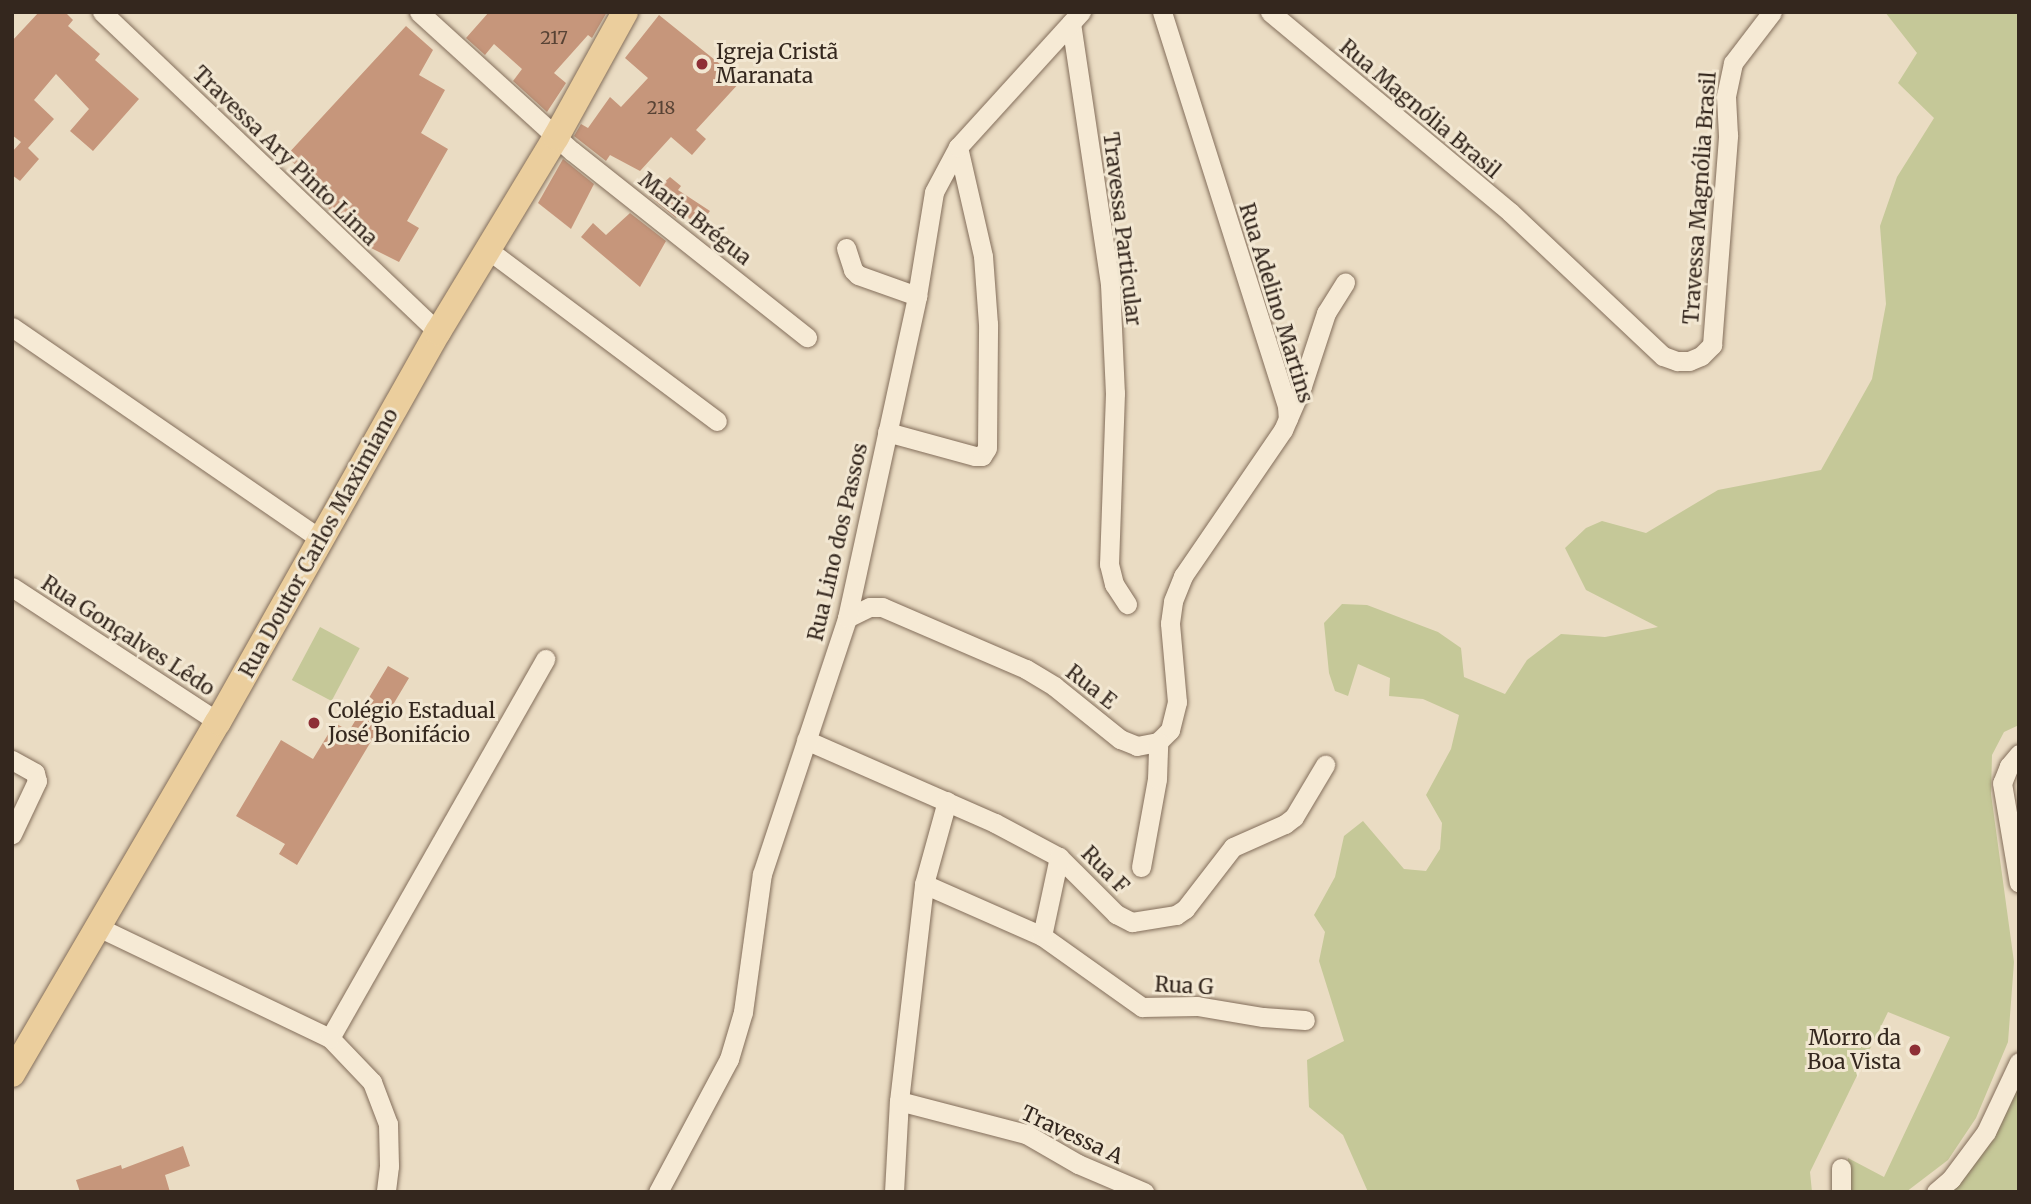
<!DOCTYPE html>
<html>
<head>
<meta charset="utf-8">
<style>
  body { margin:0 }
  #map { position:relative; width:2031px; height:1204px; overflow:hidden; background:#eadcc3; font-family:Merriweather,serif }
  div>[style] { position:absolute }
  .green>* { inset:0; background:#c5c898; transform-origin:0 0 }
  .building>* { inset:0; background:#c6967b }
  .roads { filter:drop-shadow(0 0 2px #836e5b) drop-shadow(0 0 2px #836e5b) }
  .minor>* { height:19px; margin:-9.5px; padding:0 9.5px; transform-origin:9.5px; border-radius:9.5px; background:#f6ead5 }
  .major>* { height:26px; margin:-13px; padding:0 13px; transform-origin:13px; border-radius:13px; background:#ebce9d }
  .dots>* { width:19px; height:19px; translate:-50% -50%; box-sizing:border-box; border:4px solid #f2e7d2; border-radius:50% }
  span { translate:-50% -50%; white-space:nowrap; text-align:center; line-height:1.15; -webkit-text-stroke:6px #f2e7d2; paint-order:stroke }
  .number-label { font-size:18px; color:#584335 }
  .number-label span { -webkit-text-stroke-width:0 }
  .poi-label { font-size:21px; color:#34271e }
  .left { translate:0 -50%; text-align:left }
  .right { translate:-100% -50%; text-align:right }
  .street-label { font-size:21px; color:#34271e }
  .frame { position:absolute; inset:0; border:14px solid #34271e; pointer-events:none }
</style>
</head>
<body>
<div id="map">
  <div class="green">
    <i style="clip-path:polygon(1885px 12px,2019px 12px,2019px 725px,2004px 732px,1992px 755px,1991px 794px,2014px 962px,2008px 1042px,1976px 1118px,1948px 1160px,1906px 1192px,1851px 1192px,1847px 1188px,1848px 1158px,1884px 1177px,1950px 1037px,1888px 1012px,1810px 1172px,1812px 1192px,1368px 1192px,1343px 1135px,1309px 1107px,1307px 1060px,1344px 1041px,1319px 961px,1325px 932px,1314px 915px,1335px 877px,1344px 836px,1363px 821px,1404px 869px,1426px 871px,1440px 849px,1442px 823px,1426px 795px,1451px 749px,1459px 715px,1423px 699px,1389px 696px,1390px 678px,1358px 664px,1348px 696px,1335px 691px,1329px 673px,1324px 623px,1342px 604px,1367px 605px,1438px 632px,1461px 648px,1464px 677px,1505px 694px,1527px 660px,1561px 634px,1605px 637px,1658px 627px,1586px 590px,1565px 548px,1586px 528px,1602px 521px,1646px 533px,1718px 490px,1821px 470px,1872px 379px,1886px 304px,1880px 226px,1897px 177px,1934px 118px,1898px 83px,1917px 53px)"></i>
    <i style="left:320px;top:627px;width:45px;height:60px;rotate:28deg"></i>
    <i style="clip-path:polygon(2019px 1059px,2019px 1192px,1933px 1192px,1968px 1163px)"></i>
  </div>
  <div class="building">
    <i style="clip-path:polygon(39px 12px,65px 12px,73px 20px,68px 26px,100px 54px,95px 60px,139px 99px,93px 151px,70px 131px,89px 109px,56px 74px,34px 100px,54px 119px,28px 148px,39px 159px,20px 181px,12px 175px,12px 152px,21px 142px,12px 135px,12px 41px)"></i>
    <i style="clip-path:polygon(489px 12px,607px 12px,592px 38px,588px 35px,554px 73px,566px 83px,547px 112px,513px 81px,522px 69px,494px 44px,485px 55px,466px 38px)"></i>
    <i style="clip-path:polygon(659px 15px,741px 81px,696px 130px,706px 139px,692px 155px,671px 137px,640px 171px,610px 155px,606px 161px,574px 136px,581px 124px,588px 128px,610px 97px,621px 107px,648px 78px,625px 58px)"></i>
    <i style="clip-path:polygon(406px 26px,433px 50px,419px 75px,445px 90px,421px 133px,448px 149px,407px 221px,419px 228px,399px 262px,371px 248px,375px 238px,345px 224px,325px 205px,330px 197px,286px 156px)"></i>
    <i style="clip-path:polygon(563px 159px,594px 184px,571px 229px,538px 203px)"></i>
    <i style="clip-path:polygon(670px 177px,681px 186px,678px 190px,710px 211px,697px 228px,678px 215px,676px 218px,649px 196px)"></i>
    <i style="clip-path:polygon(630px 213px,666px 241px,640px 287px,581px 237px,593px 223px,606px 235px)"></i>
    <i style="clip-path:polygon(388px 666px,409px 678px,297px 865px,279px 854px,285px 844px,236px 816px,281px 740px,313px 759px,335px 723px,349px 731px)"></i>
    <i style="clip-path:polygon(183px 1146px,190px 1166px,165px 1175px,170px 1192px,80px 1192px,76px 1180px,121px 1165px,122px 1169px)"></i>
  </div>
  <div class="roads">
    <div class="minor">
      <i style="left:102px;top:12px;width:464px;rotate:43.6deg"></i>
      <i style="left:419px;top:12px;width:207px;rotate:42.3deg"></i>
      <i style="left:572px;top:151px;width:300px;rotate:38.4deg"></i>
      <i style="left:1162px;top:12px;width:413px;rotate:72.4deg"></i>
      <i style="left:1287px;top:406px;width:13px;rotate:86deg"></i>
      <i style="left:1270px;top:12px;width:312px;rotate:39.8deg"></i>
      <i style="left:1510px;top:212px;width:210px;rotate:43.3deg"></i>
      <i style="left:1663px;top:356px;width:15px;rotate:20deg"></i>
      <i style="left:1677px;top:361px;width:12px"></i>
      <i style="left:1689px;top:361px;width:13px;rotate:-23deg"></i>
      <i style="left:1701px;top:356px;width:16px;rotate:-45deg"></i>
      <i style="left:1712px;top:345px;width:211px;rotate:-85.6deg"></i>
      <i style="left:1728px;top:135px;width:39px;rotate:-93deg"></i>
      <i style="left:1726px;top:96px;width:34px;rotate:-78deg"></i>
      <i style="left:1733px;top:63px;width:64px;rotate:-52.6deg"></i>
      <i style="left:1071px;top:23px;width:264px;rotate:81.5deg"></i>
      <i style="left:1110px;top:284px;width:109px;rotate:87.4deg"></i>
      <i style="left:1115px;top:393px;width:171px;rotate:92deg"></i>
      <i style="left:1109px;top:564px;width:21px;rotate:76deg"></i>
      <i style="left:1114px;top:584px;width:24px;rotate:57deg"></i>
      <i style="left:846px;top:248px;width:23px;rotate:72deg"></i>
      <i style="left:853px;top:270px;width:7px;rotate:45deg"></i>
      <i style="left:858px;top:275px;width:63px;rotate:19.6deg"></i>
      <i style="left:487px;top:249px;width:287px;rotate:36.8deg"></i>
      <i style="left:12px;top:327px;width:376px;rotate:34.5deg"></i>
      <i style="left:887px;top:432px;width:91px;rotate:15.3deg"></i>
      <i style="left:975px;top:456px;width:7px"></i>
      <i style="left:982px;top:456px;width:9px;rotate:-58deg"></i>
      <i style="left:987px;top:448px;width:124px;rotate:-89.5deg"></i>
      <i style="left:988px;top:324px;width:68px;rotate:-94.2deg"></i>
      <i style="left:983px;top:256px;width:112px;rotate:-102.9deg"></i>
      <i style="left:12px;top:587px;width:246px;rotate:33.2deg"></i>
      <i style="left:847px;top:618px;width:25px;rotate:-26deg"></i>
      <i style="left:870px;top:607px;width:12px"></i>
      <i style="left:882px;top:607px;width:157px;rotate:23.3deg"></i>
      <i style="left:1026px;top:669px;width:33px;rotate:31deg"></i>
      <i style="left:1054px;top:686px;width:85px;rotate:38.8deg"></i>
      <i style="left:1120px;top:739px;width:18px;rotate:22deg"></i>
      <i style="left:1137px;top:746px;width:21px;rotate:-11deg"></i>
      <i style="left:1158px;top:742px;width:17px;rotate:-45deg"></i>
      <i style="left:1170px;top:730px;width:29px;rotate:-76deg"></i>
      <i style="left:1177px;top:702px;width:79px;rotate:-95.1deg"></i>
      <i style="left:1170px;top:623px;width:22px;rotate:-82deg"></i>
      <i style="left:1173px;top:601px;width:27px;rotate:-68deg"></i>
      <i style="left:1183px;top:576px;width:177px;rotate:-55.6deg"></i>
      <i style="left:1283px;top:430px;width:48px;rotate:-66.6deg"></i>
      <i style="left:1302px;top:386px;width:77px;rotate:-71.8deg"></i>
      <i style="left:1326px;top:313px;width:36px;rotate:-58deg"></i>
      <i style="left:806px;top:740px;width:206px;rotate:23.7deg"></i>
      <i style="left:995px;top:823px;width:72px;rotate:28deg"></i>
      <i style="left:1059px;top:857px;width:81px;rotate:45deg"></i>
      <i style="left:1116px;top:914px;width:18px;rotate:27deg"></i>
      <i style="left:1132px;top:922px;width:45px;rotate:-9deg"></i>
      <i style="left:1176px;top:915px;width:11px;rotate:-34deg"></i>
      <i style="left:1185px;top:909px;width:78px;rotate:-52.3deg"></i>
      <i style="left:1233px;top:847px;width:57px;rotate:-23.9deg"></i>
      <i style="left:1285px;top:824px;width:11px;rotate:-38deg"></i>
      <i style="left:1294px;top:817px;width:61px;rotate:-59.2deg"></i>
      <i style="left:2019px;top:754px;width:16px;rotate:130deg"></i>
      <i style="left:2009px;top:766px;width:18px;rotate:112deg"></i>
      <i style="left:2002px;top:783px;width:101px;rotate:80.4deg"></i>
      <i style="left:12px;top:760px;width:26px;rotate:29deg"></i>
      <i style="left:35px;top:773px;width:8px;rotate:76deg"></i>
      <i style="left:37px;top:781px;width:59px;rotate:115.3deg"></i>
      <i style="left:1141px;top:867px;width:89px;rotate:-79.7deg"></i>
      <i style="left:1157px;top:779px;width:37px;rotate:-88deg"></i>
      <i style="left:924px;top:884px;width:129px;rotate:23.8deg"></i>
      <i style="left:1042px;top:936px;width:123px;rotate:35.4deg"></i>
      <i style="left:1142px;top:1007px;width:55px;rotate:-1deg"></i>
      <i style="left:1197px;top:1006px;width:67px;rotate:9.5deg"></i>
      <i style="left:1263px;top:1017px;width:42px;rotate:4.1deg"></i>
      <i style="left:98px;top:927px;width:257px;rotate:25.6deg"></i>
      <i style="left:330px;top:1038px;width:61px;rotate:46.3deg"></i>
      <i style="left:372px;top:1082px;width:45px;rotate:69.1deg"></i>
      <i style="left:388px;top:1124px;width:42px;rotate:88.6deg"></i>
      <i style="left:389px;top:1166px;width:26px;rotate:97deg"></i>
      <i style="left:1042px;top:936px;width:81px;rotate:-77.9deg"></i>
      <i style="left:330px;top:1038px;width:436px;rotate:-60.4deg"></i>
      <i style="left:899px;top:1101px;width:131px;rotate:14.6deg"></i>
      <i style="left:1026px;top:1134px;width:60px;rotate:30deg"></i>
      <i style="left:1078px;top:1164px;width:72px;rotate:23deg"></i>
      <i style="left:658px;top:1192px;width:151px;rotate:-61.9deg"></i>
      <i style="left:729px;top:1059px;width:49px;rotate:-73.4deg"></i>
      <i style="left:743px;top:1012px;width:139px;rotate:-82.2deg"></i>
      <i style="left:762px;top:874px;width:270px;rotate:-71.6deg"></i>
      <i style="left:847px;top:618px;width:330px;rotate:-77.7deg"></i>
      <i style="left:917px;top:296px;width:105px;rotate:-80.7deg"></i>
      <i style="left:934px;top:192px;width:51px;rotate:-61.9deg"></i>
      <i style="left:958px;top:147px;width:183px;rotate:-47.7deg"></i>
      <i style="left:894px;top:1192px;width:91px;rotate:-86.9deg"></i>
      <i style="left:899px;top:1101px;width:218px;rotate:-83.4deg"></i>
      <i style="left:924px;top:884px;width:86px;rotate:-74.5deg"></i>
      <i style="left:1841px;top:1192px;width:24px;rotate:-90deg"></i>
      <i style="left:1936px;top:1192px;width:20px;rotate:-41deg"></i>
      <i style="left:1951px;top:1179px;width:59px;rotate:-53.3deg"></i>
      <i style="left:1986px;top:1132px;width:77px;rotate:-64.8deg"></i>
    </div>
    <div class="major">
      <i style="left:12px;top:1074px;width:408px;rotate:-59.7deg"></i>
      <i style="left:218px;top:722px;width:448px;rotate:-60.6deg"></i>
      <i style="left:438px;top:332px;width:228px;rotate:-58.8deg"></i>
      <i style="left:556px;top:137px;width:143px;rotate:-61.1deg"></i>
    </div>
  </div>
  <div class="dots">
    <i style="left:702px;top:64px;background:#8e2f36"></i>
    <i style="left:314px;top:723px;background:#8e2f36"></i>
    <i style="left:1915px;top:1050px;background:#8e2f36"></i>
  </div>
  <div class="number-label">
    <span style="left:554px;top:38px">217</span>
    <span style="left:661px;top:108px">218</span>
  </div>
  <div class="poi-label">
    <span class="left" style="left:716px;top:64px">Igreja Cristã<br>Maranata</span>
    <span class="left" style="left:328px;top:723px">Colégio Estadual<br>José Bonifácio</span>
    <span class="right" style="left:1901px;top:1050px">Morro da<br>Boa Vista</span>
  </div>
  <div class="street-label">
    <span style="left:1420px;top:109px;rotate:40deg">Rua Magnólia Brasil</span>
    <span style="left:285px;top:156px;rotate:44deg">Travessa Ary Pinto Lima</span>
    <span style="left:1700px;top:198px;rotate:-86deg">Travessa Magnólia Brasil</span>
    <span style="left:695px;top:219px;rotate:38deg">Maria Brégua</span>
    <span style="left:1122px;top:229px;rotate:83deg">Travessa Particular</span>
    <span style="left:1276px;top:303px;rotate:73deg">Rua Adelino Martins</span>
    <span style="left:838px;top:542px;rotate:-77deg">Rua Lino dos Passos</span>
    <span style="left:319px;top:543px;rotate:-61deg">Rua Doutor Carlos Maximiano</span>
    <span style="left:128px;top:636px;rotate:33deg">Rua Gonçalves Lêdo</span>
    <span style="left:1091px;top:687px;rotate:38deg">Rua E</span>
    <span style="left:1105px;top:870px;rotate:45deg">Rua F</span>
    <span style="left:1184px;top:986px;rotate:3deg">Rua G</span>
    <span style="left:1072px;top:1135px;rotate:25deg">Travessa A</span>
  </div>
  <div class="frame"></div>
</div>
</body>
</html>
